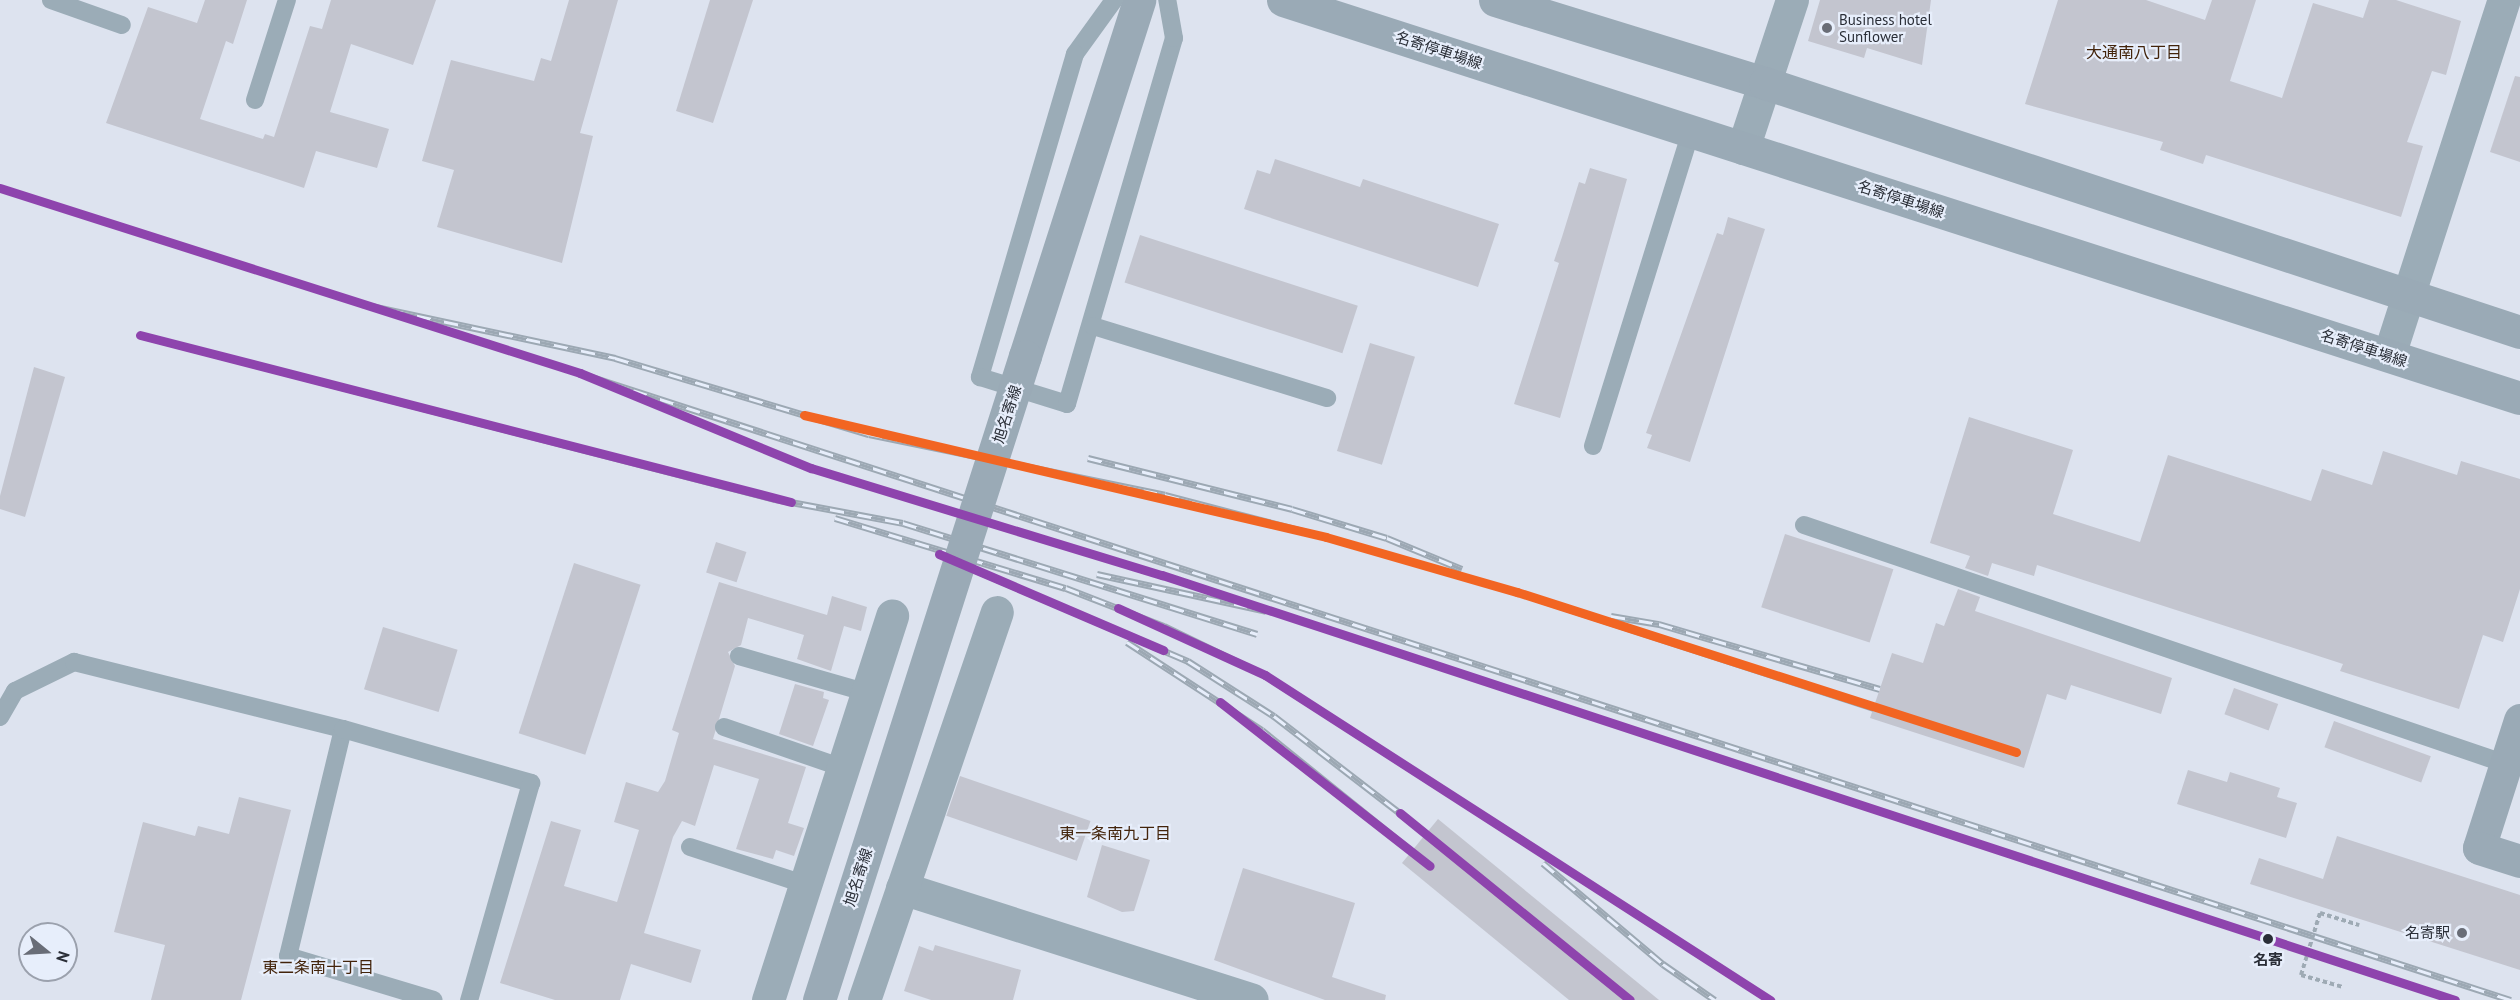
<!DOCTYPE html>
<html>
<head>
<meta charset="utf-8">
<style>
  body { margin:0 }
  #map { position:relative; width:2520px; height:1000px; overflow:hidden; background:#dde3ef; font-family:"PT Sans","Noto Sans JP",sans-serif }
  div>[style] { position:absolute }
  .building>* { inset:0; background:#c3c5cf; transform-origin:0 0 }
  .path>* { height:4px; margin-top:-2px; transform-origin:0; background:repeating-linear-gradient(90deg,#9eaab4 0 4.5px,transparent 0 7.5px) }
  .service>* { height:18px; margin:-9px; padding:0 9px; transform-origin:9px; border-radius:9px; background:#9bacb7 }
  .minor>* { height:33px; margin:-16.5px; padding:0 16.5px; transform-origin:16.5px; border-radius:16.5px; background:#9bacb7 }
  .tertiary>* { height:33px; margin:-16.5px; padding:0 16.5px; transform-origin:16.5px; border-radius:16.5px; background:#9bacb7 }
  .secondary>* { height:33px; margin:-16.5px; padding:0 16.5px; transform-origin:16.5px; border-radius:16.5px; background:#9aaab6 }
  .rail>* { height:7px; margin-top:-3.5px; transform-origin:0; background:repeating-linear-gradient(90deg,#e7eefb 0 14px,#9ca8b3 0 28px); box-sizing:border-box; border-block:2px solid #9ca8b3 }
  .path-bridge>* { height:4px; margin-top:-2px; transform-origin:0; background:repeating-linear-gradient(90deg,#9eaab4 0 4.5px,transparent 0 7.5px) }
  .secondary-bridge>* { height:33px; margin:-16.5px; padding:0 16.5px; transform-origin:16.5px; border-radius:16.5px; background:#9aaab6 }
  .rail-1>* { height:9px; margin:-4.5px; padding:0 4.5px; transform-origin:4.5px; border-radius:4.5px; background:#8e44ad }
  .rail-2>* { height:9px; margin:-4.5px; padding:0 4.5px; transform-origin:4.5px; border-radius:4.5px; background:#f26522 }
  .dots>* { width:16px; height:16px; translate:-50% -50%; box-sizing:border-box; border:3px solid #e7eefb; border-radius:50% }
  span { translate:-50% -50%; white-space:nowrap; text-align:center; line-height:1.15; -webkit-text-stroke:4.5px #e7eefb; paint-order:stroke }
  .poi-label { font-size:15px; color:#2a2e37 }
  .left { translate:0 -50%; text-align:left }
  .right { translate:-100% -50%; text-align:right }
  .street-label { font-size:15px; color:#2a2e37 }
  .stop-label { font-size:15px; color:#2a2e37; font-weight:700 }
  .neighbourhood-label { font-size:16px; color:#43240b }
  .north { position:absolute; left:18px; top:922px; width:60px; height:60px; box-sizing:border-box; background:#e7eefb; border:2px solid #9ba1ad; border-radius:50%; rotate:108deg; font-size:16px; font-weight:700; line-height:24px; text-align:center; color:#2a2e37 }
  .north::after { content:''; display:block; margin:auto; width:21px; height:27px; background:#696d77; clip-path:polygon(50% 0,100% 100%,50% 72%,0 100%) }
</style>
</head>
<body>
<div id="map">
  <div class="building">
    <i style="clip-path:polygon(205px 0,247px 0,233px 44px,226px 41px,200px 119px,263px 139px,265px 134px,274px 137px,310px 26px,322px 29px,331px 0,436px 0,413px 65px,351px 44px,330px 112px,389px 129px,377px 168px,316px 151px,304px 188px,106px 123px,148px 7px,197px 23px)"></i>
    <i style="clip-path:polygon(569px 0,618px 0,580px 133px,593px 136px,562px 263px,437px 227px,454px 170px,422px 161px,451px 60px,534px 81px,541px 58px,551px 61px)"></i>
    <i style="clip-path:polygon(710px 0,753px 0,713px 123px,676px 111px)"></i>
    <i style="clip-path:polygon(1820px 0,1931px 0,1922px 65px,1867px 48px,1864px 58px,1808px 41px)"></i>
    <i style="clip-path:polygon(2058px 0,2146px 0,2205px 20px,2212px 0,2256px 0,2230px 81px,2282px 98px,2313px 3px,2363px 18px,2369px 0,2396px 0,2461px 21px,2446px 75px,2432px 71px,2407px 142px,2423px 146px,2401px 217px,2206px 155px,2203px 164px,2160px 150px,2163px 142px,2025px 104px)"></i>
    <i style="clip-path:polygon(2515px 76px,2520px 77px,2520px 162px,2490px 152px)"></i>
    <i style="clip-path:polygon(1275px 159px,1360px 187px,1363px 179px,1499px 224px,1478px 287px,1244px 209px,1257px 170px,1270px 174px)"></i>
    <i style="clip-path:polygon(1590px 168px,1627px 179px,1560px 418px,1514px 404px,1559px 263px,1554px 261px,1562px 237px,1579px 182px,1585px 184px)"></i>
    <i style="clip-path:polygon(1728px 217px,1765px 229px,1690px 462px,1647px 448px,1652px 435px,1646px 433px,1717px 233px,1723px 235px)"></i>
    <i style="left:1140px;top:235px;width:229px;height:50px;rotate:18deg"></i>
    <i style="left:1370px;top:343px;width:47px;height:113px;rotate:17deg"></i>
    <i style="clip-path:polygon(34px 367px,65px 377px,25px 517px,0 509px,0 496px)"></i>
    <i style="clip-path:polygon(1969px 417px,2073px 450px,2053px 514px,2140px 542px,2168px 455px,2311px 501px,2322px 469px,2372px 485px,2383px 451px,2457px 475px,2461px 461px,2520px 479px,2520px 589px,2503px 642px,2483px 635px,2459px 709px,2340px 671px,2343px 664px,2037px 565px,2034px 576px,1992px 563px,1988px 576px,1965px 568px,1970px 556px,1930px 543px)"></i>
    <i style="left:1785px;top:534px;width:114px;height:77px;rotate:18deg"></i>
    <i style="left:716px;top:542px;width:32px;height:32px;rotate:18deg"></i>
    <i style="left:574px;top:563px;width:70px;height:179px;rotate:18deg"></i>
    <i style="clip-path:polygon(719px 582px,827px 615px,832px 596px,867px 607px,861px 631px,844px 626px,831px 671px,797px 659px,804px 635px,748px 618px,741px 645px,728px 652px,735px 666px,713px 739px,806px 767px,788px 823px,804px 828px,794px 856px,776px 850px,773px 859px,736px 849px,759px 779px,714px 765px,695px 826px,682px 821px,673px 837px,644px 933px,701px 950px,691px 983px,631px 964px,620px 1000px,555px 1000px,500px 983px,551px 821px,581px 830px,564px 886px,617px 902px,639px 830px,614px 822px,626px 782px,658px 792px,665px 781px,679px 733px,672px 730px)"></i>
    <i style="clip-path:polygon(1958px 589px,1980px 597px,1975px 611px,2172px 678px,2161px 714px,2071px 685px,2066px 700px,2047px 694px,2024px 768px,1870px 718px,1892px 653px,1923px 663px,1936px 623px,1944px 626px)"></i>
    <i style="left:383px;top:627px;width:78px;height:65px;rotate:17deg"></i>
    <i style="clip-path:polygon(795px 684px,824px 692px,823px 698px,829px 700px,813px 746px,779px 734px)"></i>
    <i style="left:2234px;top:688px;width:47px;height:28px;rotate:20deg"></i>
    <i style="left:2334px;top:721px;width:103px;height:28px;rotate:20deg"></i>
    <i style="clip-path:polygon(2188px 770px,2227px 782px,2230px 772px,2280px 788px,2277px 797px,2297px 803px,2286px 838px,2177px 804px)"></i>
    <i style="left:960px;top:776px;width:138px;height:42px;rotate:19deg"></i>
    <i style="clip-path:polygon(239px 797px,291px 810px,241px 1000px,151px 1000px,165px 945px,114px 932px,143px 822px,195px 836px,198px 826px,229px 834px)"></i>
    <i style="clip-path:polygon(1438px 819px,1659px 1000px,1569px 1000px,1402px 863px)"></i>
    <i style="clip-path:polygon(2337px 836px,2520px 895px,2520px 970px,2250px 884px,2259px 858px,2323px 879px)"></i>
    <i style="clip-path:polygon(1102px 845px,1150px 860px,1134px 911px,1122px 912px,1087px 897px)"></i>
    <i style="clip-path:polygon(1243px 868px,1355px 903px,1332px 977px,1386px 995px,1385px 1000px,1325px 1000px,1214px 960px)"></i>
    <i style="clip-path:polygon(935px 945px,1021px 970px,1013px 1000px,931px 1000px,904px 991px,919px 946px,933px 951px)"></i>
  </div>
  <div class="path">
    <i style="left:2320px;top:913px;width:41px;rotate:17.1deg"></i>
    <i style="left:2301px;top:975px;width:44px;rotate:15.9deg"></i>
  </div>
  <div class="service">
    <i style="left:51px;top:0;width:75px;rotate:19.4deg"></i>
    <i style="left:1114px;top:0;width:67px;rotate:125.8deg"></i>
    <i style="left:1075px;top:54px;width:337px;rotate:106.4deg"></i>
    <i style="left:980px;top:377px;width:91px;rotate:17.2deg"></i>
    <i style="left:1067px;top:404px;width:381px;rotate:-73.7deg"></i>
    <i style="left:1174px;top:38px;width:39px;rotate:-100deg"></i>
    <i style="left:255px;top:100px;width:105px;rotate:-72.3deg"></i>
    <i style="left:1093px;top:326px;width:245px;rotate:17.1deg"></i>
    <i style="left:1593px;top:446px;width:330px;rotate:-72.7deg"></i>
    <i style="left:1804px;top:525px;width:742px;rotate:18.8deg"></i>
    <i style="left:739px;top:656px;width:134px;rotate:16deg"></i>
    <i style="left:0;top:717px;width:30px;rotate:-60deg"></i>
    <i style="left:15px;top:691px;width:66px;rotate:-26.2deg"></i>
    <i style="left:74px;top:662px;width:277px;rotate:14deg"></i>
    <i style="left:343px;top:729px;width:234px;rotate:103.6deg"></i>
    <i style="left:288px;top:956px;width:152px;rotate:16.8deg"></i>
    <i style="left:724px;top:727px;width:126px;rotate:19deg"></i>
    <i style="left:343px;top:729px;width:196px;rotate:16deg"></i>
    <i style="left:531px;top:783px;width:226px;rotate:105.9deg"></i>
    <i style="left:690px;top:847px;width:120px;rotate:18deg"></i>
  </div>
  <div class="minor">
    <i style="left:1743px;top:148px;width:156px;rotate:-71.7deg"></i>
    <i style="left:902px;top:888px;width:367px;rotate:17.7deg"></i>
    <i style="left:768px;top:1000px;width:404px;rotate:-72.1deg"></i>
    <i style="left:864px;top:1000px;width:410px;rotate:-71.1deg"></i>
  </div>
  <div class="tertiary">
    <i style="left:2389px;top:355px;width:373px;rotate:-72.1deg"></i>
  </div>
  <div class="secondary">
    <i style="left:1283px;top:0;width:1299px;rotate:17.84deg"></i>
    <i style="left:1495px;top:0;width:282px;rotate:17.1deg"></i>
    <i style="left:1765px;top:83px;width:795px;rotate:18.25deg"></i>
    <i style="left:1025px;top:356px;width:374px;rotate:-72.2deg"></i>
    <i style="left:2520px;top:720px;width:134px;rotate:107.8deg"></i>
    <i style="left:2479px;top:848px;width:43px;rotate:17.6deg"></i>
  </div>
  <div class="rail">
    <i style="left:362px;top:304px;width:259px;rotate:12deg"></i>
    <i style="left:615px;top:358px;width:265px;rotate:16.7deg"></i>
    <i style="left:869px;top:434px;width:302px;rotate:11.6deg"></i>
    <i style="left:1165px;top:495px;width:166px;rotate:14.6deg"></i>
    <i style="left:1326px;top:537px;width:199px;rotate:16.1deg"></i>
    <i style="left:1517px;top:592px;width:375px;rotate:18deg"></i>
    <i style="left:140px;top:335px;width:656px;rotate:14.48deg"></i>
    <i style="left:775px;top:499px;width:130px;rotate:10.6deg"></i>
    <i style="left:903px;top:523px;width:371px;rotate:17.4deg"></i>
    <i style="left:580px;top:373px;width:2030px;rotate:17.99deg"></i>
    <i style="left:1088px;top:458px;width:210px;rotate:14deg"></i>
    <i style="left:1292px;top:509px;width:99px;rotate:17deg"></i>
    <i style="left:1387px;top:538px;width:81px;rotate:22.5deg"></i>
    <i style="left:835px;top:518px;width:241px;rotate:16.9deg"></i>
    <i style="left:1066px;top:588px;width:105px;rotate:21.2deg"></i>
    <i style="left:1164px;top:626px;width:112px;rotate:25.9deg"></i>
    <i style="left:1265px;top:675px;width:601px;rotate:32.76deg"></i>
    <i style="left:964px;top:565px;width:244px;rotate:23.2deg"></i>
    <i style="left:1188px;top:661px;width:102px;rotate:32.6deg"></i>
    <i style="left:1274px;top:716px;width:192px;rotate:37.6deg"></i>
    <i style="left:1097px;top:574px;width:173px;rotate:12.3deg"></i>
    <i style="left:1611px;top:616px;width:49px;rotate:9.5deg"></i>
    <i style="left:1659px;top:624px;width:230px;rotate:16.4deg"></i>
    <i style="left:1127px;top:642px;width:161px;rotate:33.1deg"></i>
    <i style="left:1262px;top:730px;width:193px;rotate:38.9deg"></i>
    <i style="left:1543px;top:863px;width:157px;rotate:40.1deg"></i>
    <i style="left:1663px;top:964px;width:63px;rotate:34.7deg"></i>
  </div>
  <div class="path-bridge">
    <i style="left:2301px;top:975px;width:65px;rotate:-73deg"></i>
  </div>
  <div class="secondary-bridge">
    <i style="left:819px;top:1000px;width:676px;rotate:-72.26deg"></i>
  </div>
  <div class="rail-1">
    <i style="left:0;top:188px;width:609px;rotate:17.69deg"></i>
    <i style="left:580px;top:373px;width:250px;rotate:22.4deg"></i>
    <i style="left:811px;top:468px;width:367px;rotate:17deg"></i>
    <i style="left:1162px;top:575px;width:1361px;rotate:18.2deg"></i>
    <i style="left:140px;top:335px;width:672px;rotate:14.39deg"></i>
    <i style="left:939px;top:554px;width:244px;rotate:23.2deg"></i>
    <i style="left:1118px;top:608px;width:162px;rotate:24.5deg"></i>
    <i style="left:1265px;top:675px;width:601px;rotate:32.76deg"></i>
    <i style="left:1220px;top:702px;width:266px;rotate:38deg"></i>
    <i style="left:1400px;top:813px;width:296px;rotate:39.1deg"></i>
  </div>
  <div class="rail-2">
    <i style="left:804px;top:415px;width:536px;rotate:13.15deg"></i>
    <i style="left:1326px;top:537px;width:199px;rotate:16.1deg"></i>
    <i style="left:1517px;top:592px;width:524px;rotate:17.78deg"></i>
  </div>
  <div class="dots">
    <i style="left:1827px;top:28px;background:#696d77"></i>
    <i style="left:2462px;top:933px;background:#696d77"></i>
    <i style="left:2268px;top:939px;background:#2a2e37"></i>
  </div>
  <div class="poi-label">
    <span class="left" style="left:1839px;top:28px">Business hotel<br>Sunflower</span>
    <span class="right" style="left:2450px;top:933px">名寄駅</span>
  </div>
  <div class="street-label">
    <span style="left:1439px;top:50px;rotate:18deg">名寄停車場線</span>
    <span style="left:1901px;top:199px;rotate:18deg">名寄停車場線</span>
    <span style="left:2364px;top:348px;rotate:18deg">名寄停車場線</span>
    <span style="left:1007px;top:414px;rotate:-72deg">旭名寄線</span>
    <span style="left:858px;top:877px;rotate:-72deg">旭名寄線</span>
  </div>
  <div class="stop-label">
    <span style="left:2268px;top:960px">名寄</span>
  </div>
  <div class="neighbourhood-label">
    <span style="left:2134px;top:52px">大通南八丁目</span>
    <span style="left:1115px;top:833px">東一条南九丁目</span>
    <span style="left:318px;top:967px">東二条南十丁目</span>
  </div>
  <div class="north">N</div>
</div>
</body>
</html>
